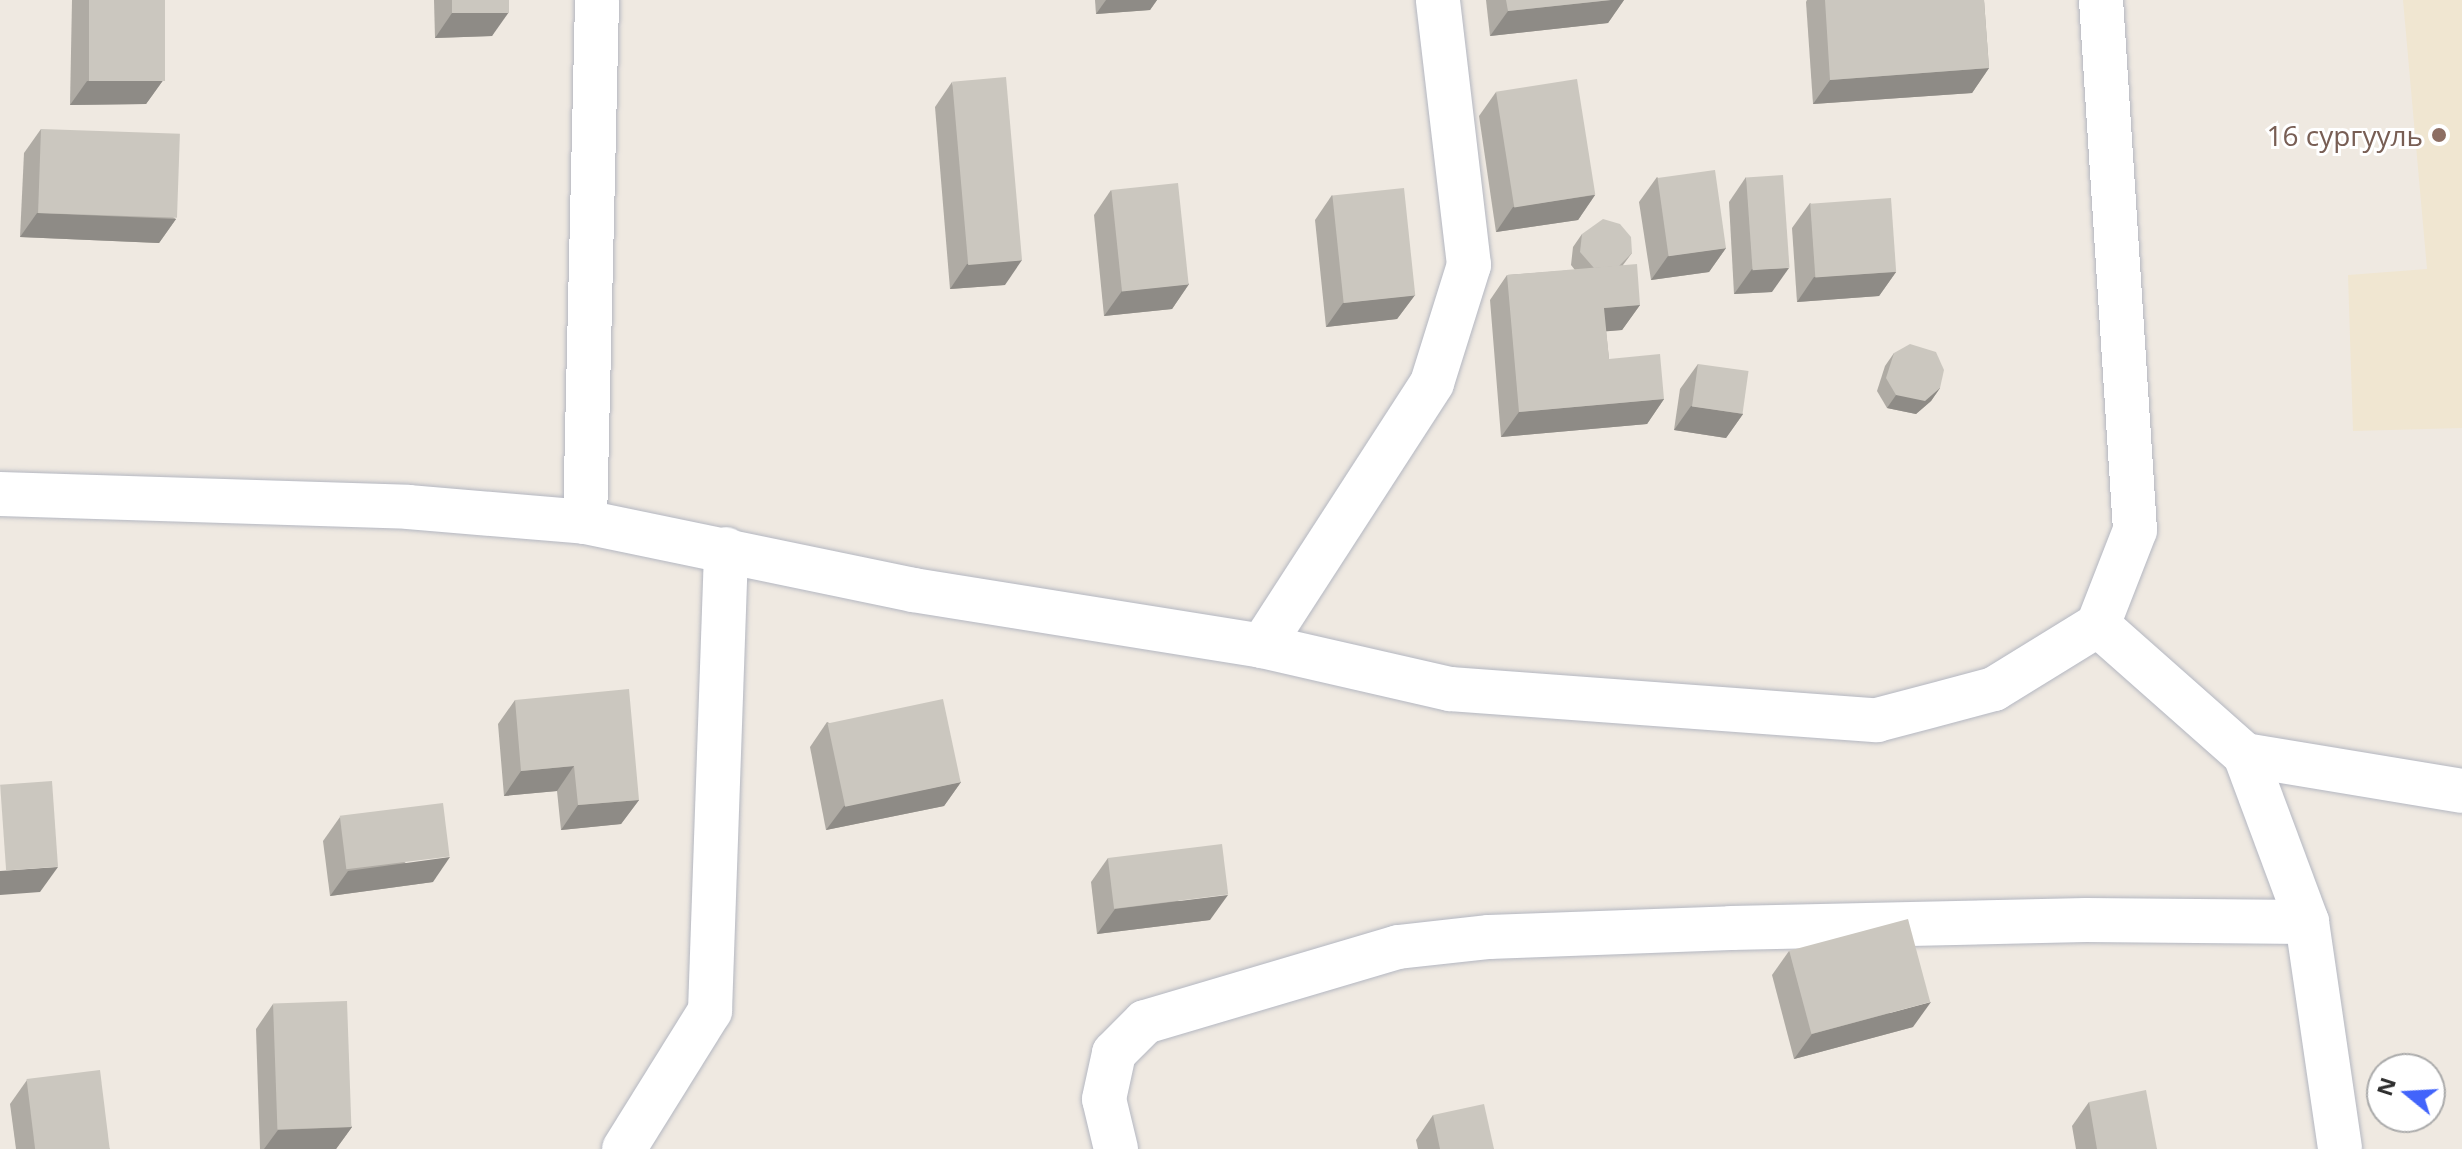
<!DOCTYPE html>
<html>
<head>
<meta charset="utf-8">
<style>
  body { margin:0 }
  #map { position:relative; width:2462px; height:1149px; overflow:hidden; background:#efe9e1; font-family:"Open Sans",sans-serif }
  div>[style] { position:absolute }
  .education>* { inset:0; background:#f0e6d1 }
  .roads { filter:drop-shadow(0 0 2px #b4b7c1) drop-shadow(0 0 2px #b4b7c1) }
  .minor>* { height:44px; margin:-22px; padding:0 22px; transform-origin:22px; border-radius:22px; background:#fff }
  .wall>* { inset:0; background:#afaba4 }
  .shaded-wall>* { inset:0; background:#8e8b86 }
  .building>* { inset:0; background:#cbc7bf; transform-origin:0 0 }
  .dots>* { width:22px; height:22px; translate:-50% -50%; box-sizing:border-box; border:4px solid #fff; border-radius:50% }
  span { translate:-50% -50%; white-space:nowrap; text-align:center; line-height:1.15; -webkit-text-stroke:6px #fff; paint-order:stroke }
  .education-label { font-size:28px; color:#785e54 }
  .right { translate:-100% -50%; text-align:right }
  .north { position:absolute; left:2366px; top:1053px; width:80px; height:80px; box-sizing:border-box; background:#fff; border:2px solid #ababab; border-radius:50%; rotate:288deg; font-size:22px; font-weight:700; line-height:32px; text-align:center; color:#2e2e2e }
  .north::after { content:''; display:block; margin:auto; width:28px; height:36px; background:#4264fb; clip-path:polygon(50% 0,100% 100%,50% 72%,0 100%) }
</style>
</head>
<body>
<div id="map">
  <div class="education">
    <i style="clip-path:polygon(2403px 0,2462px 0,2462px 428px,2353px 431px,2348px 275px,2427px 269px)"></i>
  </div>
  <div class="roads">
    <div class="minor">
      <i style="left:0;top:494px;width:408px;rotate:1.8deg"></i>
      <i style="left:408px;top:507px;width:178px;rotate:4.8deg"></i>
      <i style="left:585px;top:522px;width:335px;rotate:11.7deg"></i>
      <i style="left:913px;top:590px;width:353px;rotate:9.1deg"></i>
      <i style="left:1262px;top:646px;width:193px;rotate:12.9deg"></i>
      <i style="left:1450px;top:689px;width:428px;rotate:4.2deg"></i>
      <i style="left:1877px;top:720px;width:121px;rotate:-14.8deg"></i>
      <i style="left:1994px;top:689px;width:122px;rotate:-31.6deg"></i>
      <i style="left:2098px;top:625px;width:102px;rotate:-68.7deg"></i>
      <i style="left:2135px;top:530px;width:531px;rotate:-93.67deg"></i>
      <i style="left:585px;top:522px;width:522px;rotate:-88.68deg"></i>
      <i style="left:2098px;top:625px;width:196px;rotate:41.5deg"></i>
      <i style="left:2245px;top:755px;width:178px;rotate:69.6deg"></i>
      <i style="left:2307px;top:922px;width:229px;rotate:81.7deg"></i>
      <i style="left:1262px;top:646px;width:313px;rotate:-57.1deg"></i>
      <i style="left:1432px;top:383px;width:124px;rotate:-72.6deg"></i>
      <i style="left:1469px;top:265px;width:267px;rotate:-96.7deg"></i>
      <i style="left:2245px;top:755px;width:220px;rotate:9.4deg"></i>
      <i style="left:624px;top:1149px;width:163px;rotate:-58.1deg"></i>
      <i style="left:710px;top:1011px;width:462px;rotate:-88deg"></i>
      <i style="left:1116px;top:1149px;width:51px;rotate:-103.5deg"></i>
      <i style="left:1104px;top:1099px;width:47px;rotate:-77.7deg"></i>
      <i style="left:1114px;top:1053px;width:44px;rotate:-45deg"></i>
      <i style="left:1145px;top:1022px;width:264px;rotate:-16.5deg"></i>
      <i style="left:1398px;top:947px;width:92px;rotate:-6.3deg"></i>
      <i style="left:1489px;top:937px;width:242px;rotate:-2.1deg"></i>
      <i style="left:1731px;top:928px;width:355px;rotate:-1.3deg"></i>
      <i style="left:2086px;top:920px;width:221px;rotate:0.5deg"></i>
    </div>
  </div>
  <div class="wall">
    <i style="clip-path:polygon(72px 0,165px 0,164px 79px,146px 104px,70px 105px)"></i>
    <i style="clip-path:polygon(434px 0,509px 0,492px 36px,435px 38px)"></i>
    <i style="clip-path:polygon(1095px 0,1157px 0,1150px 10px,1096px 14px)"></i>
    <i style="clip-path:polygon(1486px 0,1624px 0,1608px 23px,1490px 36px)"></i>
    <i style="clip-path:polygon(1807px 0,1984px 0,1989px 68px,1972px 93px,1813px 104px,1806px 2px)"></i>
    <i style="clip-path:polygon(952px 82px,1005px 285px,950px 289px,935px 107px)"></i>
    <i style="clip-path:polygon(1496px 92px,1595px 195px,1578px 220px,1496px 232px,1479px 116px)"></i>
    <i style="clip-path:polygon(41px 129px,176px 219px,159px 243px,20px 237px,24px 153px)"></i>
    <i style="clip-path:polygon(1657px 177px,1726px 248px,1709px 272px,1651px 280px,1639px 202px)"></i>
    <i style="clip-path:polygon(1746px 177px,1772px 292px,1734px 294px,1729px 202px)"></i>
    <i style="clip-path:polygon(1111px 190px,1189px 284px,1172px 309px,1104px 316px,1094px 215px)"></i>
    <i style="clip-path:polygon(1332px 195px,1415px 295px,1397px 319px,1326px 327px,1315px 220px)"></i>
    <i style="clip-path:polygon(1810px 203px,1896px 272px,1879px 296px,1797px 302px,1792px 228px)"></i>
    <i style="clip-path:polygon(1582px 234px,1632px 253px,1623px 265px,1640px 305px,1622px 330px,1606px 331px,1609px 359px,1664px 399px,1647px 424px,1501px 437px,1490px 300px,1507px 275px,1575px 270px,1571px 265px,1573px 247px)"></i>
    <i style="clip-path:polygon(1894px 353px,1940px 388px,1931px 401px,1916px 414px,1887px 408px,1877px 391px,1885px 366px)"></i>
    <i style="clip-path:polygon(1698px 364px,1743px 414px,1726px 438px,1674px 430px,1680px 389px)"></i>
    <i style="clip-path:polygon(515px 700px,639px 800px,621px 824px,561px 830px,557px 791px,504px 796px,498px 724px)"></i>
    <i style="clip-path:polygon(827px 722px,961px 782px,944px 806px,826px 830px,810px 747px)"></i>
    <i style="clip-path:polygon(340px 817px,433px 882px,330px 896px,323px 841px)"></i>
    <i style="clip-path:polygon(1108px 858px,1210px 920px,1097px 934px,1091px 882px)"></i>
    <i style="clip-path:polygon(1789px 951px,1913px 1027px,1794px 1059px,1772px 975px)"></i>
    <i style="clip-path:polygon(273px 1004px,352px 1127px,336px 1149px,260px 1149px,256px 1029px)"></i>
    <i style="clip-path:polygon(27px 1080px,110px 1149px,16px 1149px,10px 1104px)"></i>
    <i style="clip-path:polygon(2089px 1102px,2157px 1149px,2076px 1149px,2072px 1126px)"></i>
    <i style="clip-path:polygon(1433px 1115px,1494px 1149px,1418px 1149px,1416px 1140px)"></i>
  </div>
  <div class="shaded-wall">
    <i style="clip-path:polygon(1106px 0,1157px 0,1150px 10px,1096px 14px)"></i>
    <i style="clip-path:polygon(1611px 0,1624px 0,1608px 23px,1490px 36px,1508px 11px)"></i>
    <i style="clip-path:polygon(509px 12px,492px 36px,435px 38px,452px 13px)"></i>
    <i style="clip-path:polygon(1989px 68px,1972px 93px,1813px 104px,1830px 80px)"></i>
    <i style="clip-path:polygon(164px 79px,146px 104px,70px 105px,87px 81px)"></i>
    <i style="clip-path:polygon(1595px 195px,1578px 220px,1496px 232px,1513px 207px)"></i>
    <i style="clip-path:polygon(37px 213px,176px 219px,159px 243px,20px 237px)"></i>
    <i style="clip-path:polygon(1726px 248px,1709px 272px,1651px 280px,1668px 256px)"></i>
    <i style="clip-path:polygon(1022px 260px,1005px 285px,950px 289px,967px 264px)"></i>
    <i style="clip-path:polygon(1789px 268px,1772px 292px,1734px 294px,1752px 269px)"></i>
    <i style="clip-path:polygon(1896px 272px,1879px 296px,1797px 302px,1814px 277px)"></i>
    <i style="clip-path:polygon(1189px 284px,1172px 309px,1104px 316px,1122px 291px)"></i>
    <i style="clip-path:polygon(1415px 295px,1397px 319px,1326px 327px,1343px 303px)"></i>
    <i style="clip-path:polygon(1640px 305px,1622px 330px,1587px 333px,1604px 308px)"></i>
    <i style="clip-path:polygon(1940px 388px,1931px 401px,1916px 414px,1887px 408px,1896px 395px)"></i>
    <i style="clip-path:polygon(1664px 399px,1647px 424px,1501px 437px,1519px 412px)"></i>
    <i style="clip-path:polygon(1691px 406px,1743px 414px,1726px 438px,1674px 430px)"></i>
    <i style="clip-path:polygon(574px 766px,557px 791px,504px 796px,521px 771px)"></i>
    <i style="clip-path:polygon(961px 782px,944px 806px,826px 830px,844px 806px)"></i>
    <i style="clip-path:polygon(639px 800px,621px 824px,561px 830px,578px 805px)"></i>
    <i style="clip-path:polygon(450px 857px,433px 882px,330px 896px,348px 871px)"></i>
    <i style="clip-path:polygon(58px 867px,40px 892px,0 895px,0 871px)"></i>
    <i style="clip-path:polygon(1228px 895px,1210px 920px,1097px 934px,1115px 909px)"></i>
    <i style="clip-path:polygon(1931px 1002px,1913px 1027px,1794px 1059px,1812px 1034px)"></i>
    <i style="clip-path:polygon(352px 1127px,336px 1149px,264px 1149px,278px 1130px)"></i>
  </div>
  <div class="building">
    <i style="left:89px;top:0;width:76px;height:81px"></i>
    <i style="left:452px;top:0;width:57px;height:13px"></i>
    <i style="clip-path:polygon(1506px 0,1611px 0,1508px 11px)"></i>
    <i style="clip-path:polygon(1825px 0,1984px 0,1989px 68px,1830px 80px)"></i>
    <i style="left:1006px;top:77px;width:184px;height:54px;rotate:85deg"></i>
    <i style="left:1577px;top:79px;width:117px;height:82px;rotate:81deg"></i>
    <i style="left:41px;top:129px;width:139px;height:84px;rotate:2deg"></i>
    <i style="left:1715px;top:170px;width:79px;height:58px;rotate:82deg"></i>
    <i style="left:1783px;top:175px;width:93px;height:37px;rotate:86deg"></i>
    <i style="left:1178px;top:183px;width:102px;height:67px;rotate:84deg"></i>
    <i style="left:1404px;top:188px;width:108px;height:72px;rotate:84deg"></i>
    <i style="left:1891px;top:198px;width:74px;height:81px;rotate:86deg"></i>
    <i style="clip-path:polygon(1603px 219px,1620px 224px,1631px 237px,1632px 253px,1619px 266px,1594px 268px,1580px 252px,1582px 234px)"></i>
    <i style="clip-path:polygon(1637px 264px,1640px 305px,1604px 308px,1609px 359px,1660px 354px,1664px 399px,1519px 412px,1507px 275px)"></i>
    <i style="clip-path:polygon(1910px 344px,1936px 352px,1944px 370px,1940px 388px,1925px 401px,1896px 395px,1886px 378px,1894px 353px)"></i>
    <i style="left:1698px;top:364px;width:51px;height:43px;rotate:8deg"></i>
    <i style="clip-path:polygon(629px 689px,639px 800px,578px 805px,574px 766px,521px 771px,515px 700px)"></i>
    <i style="left:943px;top:699px;width:85px;height:118px;rotate:78deg"></i>
    <i style="left:52px;top:781px;width:86px;height:52px;rotate:86deg"></i>
    <i style="left:443px;top:803px;width:54px;height:104px;rotate:83deg"></i>
    <i style="left:1222px;top:844px;width:51px;height:115px;rotate:83deg"></i>
    <i style="left:1908px;top:919px;width:86px;height:123px;rotate:75deg"></i>
    <i style="left:347px;top:1001px;width:126px;height:74px;rotate:88deg"></i>
    <i style="left:100px;top:1070px;width:80px;height:74px;rotate:83deg"></i>
    <i style="clip-path:polygon(2146px 1090px,2157px 1149px,2097px 1149px,2089px 1102px)"></i>
    <i style="clip-path:polygon(1484px 1104px,1494px 1149px,1440px 1149px,1433px 1115px)"></i>
  </div>
  <div class="dots">
    <i style="left:2439px;top:135px;background:#8d6e63"></i>
  </div>
  <div class="education-label">
    <span class="right" style="left:2423px;top:135px">16 сургууль</span>
  </div>
  <div class="north">N</div>
</div>
</body>
</html>
